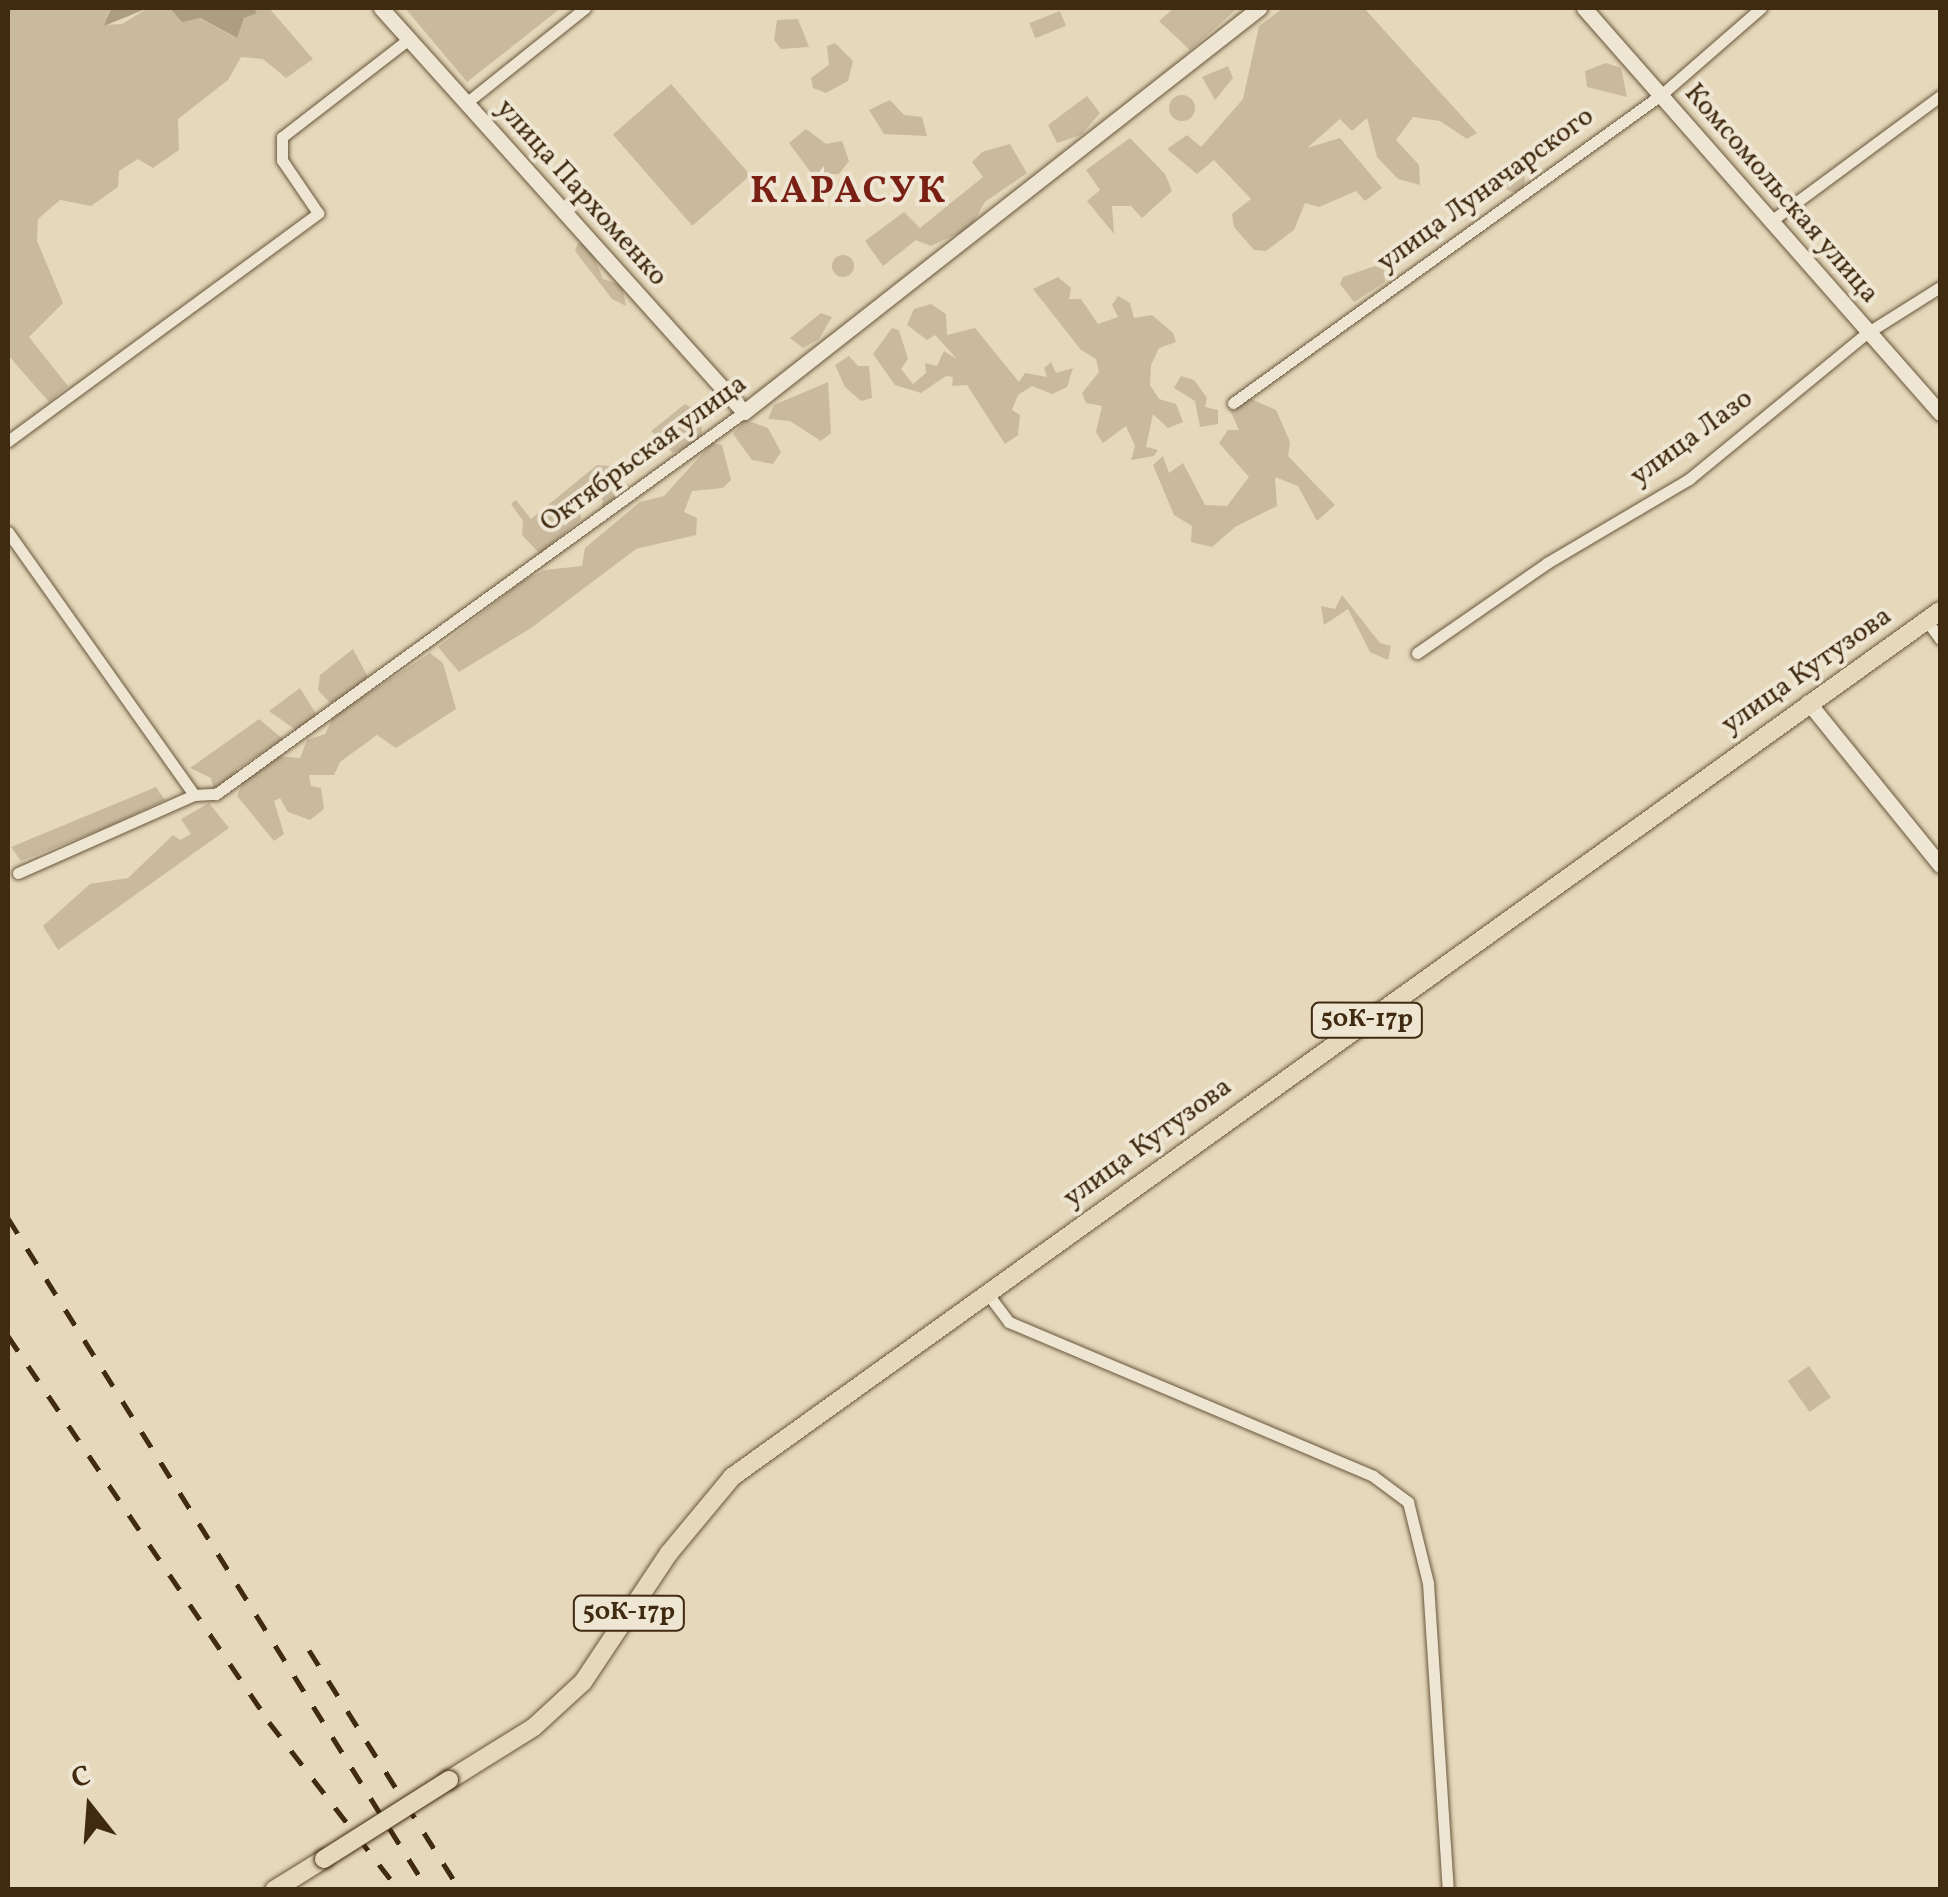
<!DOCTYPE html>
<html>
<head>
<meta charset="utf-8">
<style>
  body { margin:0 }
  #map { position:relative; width:1948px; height:1897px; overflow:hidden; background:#e5d8bb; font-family:Vollkorn,serif }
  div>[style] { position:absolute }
  .green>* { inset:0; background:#c9ba9e; transform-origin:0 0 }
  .round { border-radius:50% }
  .water>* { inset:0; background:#ad9d81 }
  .roads { filter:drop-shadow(0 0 2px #69563b) drop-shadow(0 0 2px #69563b) }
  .minor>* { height:11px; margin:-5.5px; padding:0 5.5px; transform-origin:5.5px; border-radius:5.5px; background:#eee6d3 }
  .tertiary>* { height:15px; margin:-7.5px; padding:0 7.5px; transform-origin:7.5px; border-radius:7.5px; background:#eee6d3 }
  .primary>* { height:18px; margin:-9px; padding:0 9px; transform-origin:9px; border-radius:9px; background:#e5d8bb }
  .rail>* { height:5px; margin-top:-2.5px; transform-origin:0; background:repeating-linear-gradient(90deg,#402a10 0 18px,transparent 0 36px) }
  .bridges { filter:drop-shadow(0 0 2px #402a10) drop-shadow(0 0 2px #402a10) }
  .primary-bridge>* { height:18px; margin:-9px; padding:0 9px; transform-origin:9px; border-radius:9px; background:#e5d8bb }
  span { translate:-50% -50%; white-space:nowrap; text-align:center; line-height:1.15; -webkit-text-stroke:8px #eee6d3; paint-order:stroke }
  .shield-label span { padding:2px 8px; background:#eee6d3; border:2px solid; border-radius:8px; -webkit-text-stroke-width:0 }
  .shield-label { font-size:25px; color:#402a10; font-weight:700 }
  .street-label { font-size:28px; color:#402a10 }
  .district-label { font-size:38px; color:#7a1f14; font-weight:700; letter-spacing:2.5px }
  .frame { position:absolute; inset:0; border:10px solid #402a10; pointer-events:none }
  .north { position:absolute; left:40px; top:1757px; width:100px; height:100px; -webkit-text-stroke:8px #eee6d3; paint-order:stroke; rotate:343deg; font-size:28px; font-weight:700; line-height:40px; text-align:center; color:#402a10 }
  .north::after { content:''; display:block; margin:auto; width:35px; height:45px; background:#402a10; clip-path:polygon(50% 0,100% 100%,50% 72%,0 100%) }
</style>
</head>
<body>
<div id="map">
  <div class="green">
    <i style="clip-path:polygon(8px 8px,110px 8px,105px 25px,122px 24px,148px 8px,170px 8px,182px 21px,199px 18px,236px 38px,244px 18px,256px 13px,253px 8px,269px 8px,313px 59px,286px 78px,263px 59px,241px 57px,228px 80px,178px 119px,179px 150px,153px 168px,138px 159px,119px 171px,118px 187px,91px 206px,60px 200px,38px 219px,37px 241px,63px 303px,29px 337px,68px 386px,49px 402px,8px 355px)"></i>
    <i style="clip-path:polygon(405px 8px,561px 8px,467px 82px)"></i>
    <i style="clip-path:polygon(1174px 8px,1238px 8px,1190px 50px,1159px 21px)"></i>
    <i style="clip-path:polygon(1283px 8px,1364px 8px,1477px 133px,1467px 139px,1440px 121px,1413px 117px,1396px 140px,1419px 165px,1420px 185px,1398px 179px,1377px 157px,1367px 118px,1352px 131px,1340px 119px,1307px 148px,1340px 138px,1382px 188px,1365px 201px,1356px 191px,1319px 207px,1305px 203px,1294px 230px,1266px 251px,1254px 250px,1234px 227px,1232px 214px,1251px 199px,1214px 160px,1197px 174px,1167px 149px,1187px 135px,1201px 147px,1243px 99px,1259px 26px)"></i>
    <i style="left:1060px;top:11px;width:16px;height:33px;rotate:68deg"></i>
    <i style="clip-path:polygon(798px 19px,809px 47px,781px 49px,774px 40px,777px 20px)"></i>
    <i style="clip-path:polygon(835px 43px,853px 61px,848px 81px,826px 93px,813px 88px,811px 78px,829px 65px,827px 46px)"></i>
    <i style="clip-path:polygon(1606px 63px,1621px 68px,1627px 97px,1587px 87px,1585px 71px)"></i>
    <i style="clip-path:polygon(1228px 66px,1233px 78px,1215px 100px,1202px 77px)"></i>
    <i style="left:671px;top:84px;width:121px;height:77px;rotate:49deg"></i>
    <i class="round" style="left:1169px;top:95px;width:26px;height:26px"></i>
    <i style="clip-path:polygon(1087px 96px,1100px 113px,1081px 135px,1057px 143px,1048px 125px)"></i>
    <i style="clip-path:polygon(890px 100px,904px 115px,922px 117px,927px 136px,884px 134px,869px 110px)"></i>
    <i style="clip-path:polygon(806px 129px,826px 144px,842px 141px,849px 161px,839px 174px,812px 174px,789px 143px)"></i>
    <i style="clip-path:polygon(1130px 138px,1165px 174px,1172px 191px,1142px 218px,1131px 206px,1112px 206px,1114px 234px,1087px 201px,1100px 190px,1086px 170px)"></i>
    <i style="clip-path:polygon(1010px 144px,1027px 173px,985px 202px,970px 228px,931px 246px,916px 240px,883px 266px,865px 241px,904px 212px,920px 228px,983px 177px,972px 162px,982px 152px)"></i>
    <i class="round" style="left:1503px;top:170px;width:22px;height:22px"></i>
    <i style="clip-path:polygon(578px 243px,590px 246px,603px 279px,622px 285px,626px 306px,612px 299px,575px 251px)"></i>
    <i class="round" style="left:832px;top:255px;width:22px;height:22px"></i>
    <i style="clip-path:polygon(1375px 266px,1384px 270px,1385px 282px,1354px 302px,1340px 284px,1343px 277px)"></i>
    <i style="clip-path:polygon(1058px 277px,1071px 288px,1069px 299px,1081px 299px,1098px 324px,1118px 317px,1112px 305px,1118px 296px,1130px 303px,1134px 318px,1152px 315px,1173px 333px,1176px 342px,1159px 348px,1151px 365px,1150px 385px,1159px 399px,1176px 404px,1183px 422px,1168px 428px,1153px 414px,1146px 447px,1158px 450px,1154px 456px,1131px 460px,1135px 446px,1126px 426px,1103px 443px,1096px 432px,1102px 406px,1086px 403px,1082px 393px,1099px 372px,1096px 359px,1081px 350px,1033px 289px)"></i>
    <i style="clip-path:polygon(931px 304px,946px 314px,947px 335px,975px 328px,1019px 382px,1025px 373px,1047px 377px,1044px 368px,1051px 362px,1056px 373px,1073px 368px,1067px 387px,1052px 394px,1032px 386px,1018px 395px,1012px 410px,1020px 415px,1018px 435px,1005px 444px,967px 385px,952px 386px,953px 377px,946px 376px,921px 393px,895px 385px,873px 354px,892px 328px,899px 330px,908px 359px,901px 369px,913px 384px,926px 373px,925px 363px,937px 366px,944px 351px,957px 359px,935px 335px,927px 340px,907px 325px,914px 309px)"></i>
    <i style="clip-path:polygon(821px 313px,832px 317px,819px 339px,803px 348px,790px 338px)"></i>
    <i style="clip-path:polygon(849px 356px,858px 366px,869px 366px,872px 398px,861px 401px,845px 387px,835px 365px)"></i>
    <i style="clip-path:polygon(1181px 376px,1194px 380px,1207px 398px,1205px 407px,1218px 410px,1218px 424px,1200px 427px,1195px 401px,1174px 388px)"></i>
    <i style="clip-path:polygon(828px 382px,831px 433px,821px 441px,790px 421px,768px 419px,774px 405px)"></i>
    <i style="clip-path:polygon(1251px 399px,1276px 410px,1290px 442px,1288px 456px,1335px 505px,1317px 521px,1298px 486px,1275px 477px,1277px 506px,1235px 527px,1212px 547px,1191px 542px,1192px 526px,1174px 515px,1153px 465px,1163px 456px,1169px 473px,1183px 463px,1205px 505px,1227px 506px,1249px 477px,1219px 443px,1228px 430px,1239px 430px,1229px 408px)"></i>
    <i style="clip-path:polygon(685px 404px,701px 413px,702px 438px,673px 453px,651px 431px)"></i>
    <i style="clip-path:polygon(745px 420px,768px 428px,781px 452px,773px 464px,752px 460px,733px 434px)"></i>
    <i style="clip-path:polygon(712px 443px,722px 445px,731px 480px,723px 488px,692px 491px,684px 512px,697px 518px,696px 535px,636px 549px,531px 628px,459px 672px,438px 647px,523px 581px,545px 570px,582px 566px,585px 548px,640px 502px,664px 496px)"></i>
    <i style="clip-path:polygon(597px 465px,611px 466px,616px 502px,600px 515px,603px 500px,585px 492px,579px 497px,581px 519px,540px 554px,522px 535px,523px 521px,511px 504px,516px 500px,531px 519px)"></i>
    <i style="clip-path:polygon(1342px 595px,1380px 643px,1391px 646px,1388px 660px,1370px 652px,1348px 609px,1324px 625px,1321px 606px,1335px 609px)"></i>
    <i style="clip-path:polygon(353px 649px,369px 679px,363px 689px,330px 703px,318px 690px,320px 675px)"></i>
    <i style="clip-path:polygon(430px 653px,443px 663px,456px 709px,396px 748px,377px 735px,340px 762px,334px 775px,309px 775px,311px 786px,321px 788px,324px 809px,310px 820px,288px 812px,280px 798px,274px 801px,284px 834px,274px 841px,237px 796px,247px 773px,275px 756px,300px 758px,307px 740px,325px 734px,334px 716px)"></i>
    <i style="clip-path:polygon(300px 688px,318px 717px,300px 733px,269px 711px)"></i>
    <i style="clip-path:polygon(259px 719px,283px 739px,237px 769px,237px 778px,214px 790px,211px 778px,190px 768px)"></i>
    <i style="clip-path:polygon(156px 787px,165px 800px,105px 828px,21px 861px,11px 847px)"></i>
    <i style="clip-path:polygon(209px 803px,229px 828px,58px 950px,43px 926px,90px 884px,128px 878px,173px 835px,180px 840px,191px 834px,181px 819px)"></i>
    <i style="left:1809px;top:1366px;width:38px;height:26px;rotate:55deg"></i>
  </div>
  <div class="water">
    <i style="clip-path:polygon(111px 8px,110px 8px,148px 8px,104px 26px)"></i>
    <i style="clip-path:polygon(170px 8px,253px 8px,257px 13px,244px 18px,237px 38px,200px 18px,182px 22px)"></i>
  </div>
  <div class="roads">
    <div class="minor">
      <i style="left:466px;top:103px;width:152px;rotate:-38.6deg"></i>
      <i style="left:1771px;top:221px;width:210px;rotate:-36.5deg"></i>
      <i style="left:1233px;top:403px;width:529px;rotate:-35.76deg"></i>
      <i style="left:1662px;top:94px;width:131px;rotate:-41deg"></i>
      <i style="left:8px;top:441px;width:385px;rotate:-36.3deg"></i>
      <i style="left:318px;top:213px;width:64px;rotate:-124.2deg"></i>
      <i style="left:282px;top:160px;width:23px;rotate:-90deg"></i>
      <i style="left:282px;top:137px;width:160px;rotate:-37.7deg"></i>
      <i style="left:8px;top:532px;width:322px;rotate:54.7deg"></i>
      <i style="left:1927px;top:621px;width:22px;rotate:54deg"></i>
      <i style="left:1417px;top:653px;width:158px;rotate:-34.7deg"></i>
      <i style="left:1547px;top:563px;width:165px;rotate:-30.6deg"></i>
      <i style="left:1689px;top:479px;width:230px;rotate:-39.4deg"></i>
      <i style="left:1867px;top:333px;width:86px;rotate:-32.2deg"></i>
      <i style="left:18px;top:873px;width:193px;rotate:-23.9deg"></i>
      <i style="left:194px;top:795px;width:22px;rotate:-3deg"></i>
      <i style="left:216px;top:794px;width:652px;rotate:-35.89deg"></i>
      <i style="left:987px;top:1293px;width:36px;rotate:53deg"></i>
      <i style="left:1009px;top:1322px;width:395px;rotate:22.9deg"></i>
      <i style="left:1373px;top:1476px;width:44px;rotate:36.6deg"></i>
      <i style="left:1408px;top:1502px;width:83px;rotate:76.1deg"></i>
      <i style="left:1428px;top:1583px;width:308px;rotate:86.3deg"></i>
    </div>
    <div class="tertiary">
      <i style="left:381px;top:8px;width:543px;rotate:48.06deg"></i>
      <i style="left:744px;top:412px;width:655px;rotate:-38.11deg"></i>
      <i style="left:1584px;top:8px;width:539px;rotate:48.68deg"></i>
      <i style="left:1808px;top:702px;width:210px;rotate:51deg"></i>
    </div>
    <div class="primary">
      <i style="left:449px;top:1780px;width:100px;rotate:-31.9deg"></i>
      <i style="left:534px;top:1727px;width:67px;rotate:-42.6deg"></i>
      <i style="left:583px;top:1682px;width:155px;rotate:-56.3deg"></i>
      <i style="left:669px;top:1553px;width:99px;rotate:-50.3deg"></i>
      <i style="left:732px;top:1477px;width:1486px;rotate:-35.64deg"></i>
      <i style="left:274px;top:1890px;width:59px;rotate:-31.8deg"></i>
    </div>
  </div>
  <div class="rail">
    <i style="left:8px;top:1218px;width:792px;rotate:57.99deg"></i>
    <i style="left:8px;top:1336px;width:466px;rotate:55.9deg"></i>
    <i style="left:269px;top:1722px;width:212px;rotate:52.3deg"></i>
    <i style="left:309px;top:1650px;width:284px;rotate:57.8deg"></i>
  </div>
  <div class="bridges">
    <div class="primary-bridge">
      <i style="left:324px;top:1859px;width:148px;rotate:-32.3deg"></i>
    </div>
  </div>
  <div class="shield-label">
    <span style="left:1367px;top:1020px">50К-17р</span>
    <span style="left:629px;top:1613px">50К-17р</span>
  </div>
  <div class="street-label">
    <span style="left:1486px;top:190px;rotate:-36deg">улица Луначарского</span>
    <span style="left:581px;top:193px;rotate:48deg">улица Пархоменко</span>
    <span style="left:1781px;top:194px;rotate:49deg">Комсомольская улица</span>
    <span style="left:1692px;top:438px;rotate:-36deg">улица Лазо</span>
    <span style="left:644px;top:454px;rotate:-36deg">Октябрьская улица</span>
    <span style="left:1807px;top:671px;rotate:-35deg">улица Кутузова</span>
    <span style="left:1148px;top:1143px;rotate:-36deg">улица Кутузова</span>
  </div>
  <div class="district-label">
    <span style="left:849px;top:193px">КАРАСУК</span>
  </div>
  <div class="frame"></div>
  <div class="north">С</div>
</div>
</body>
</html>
